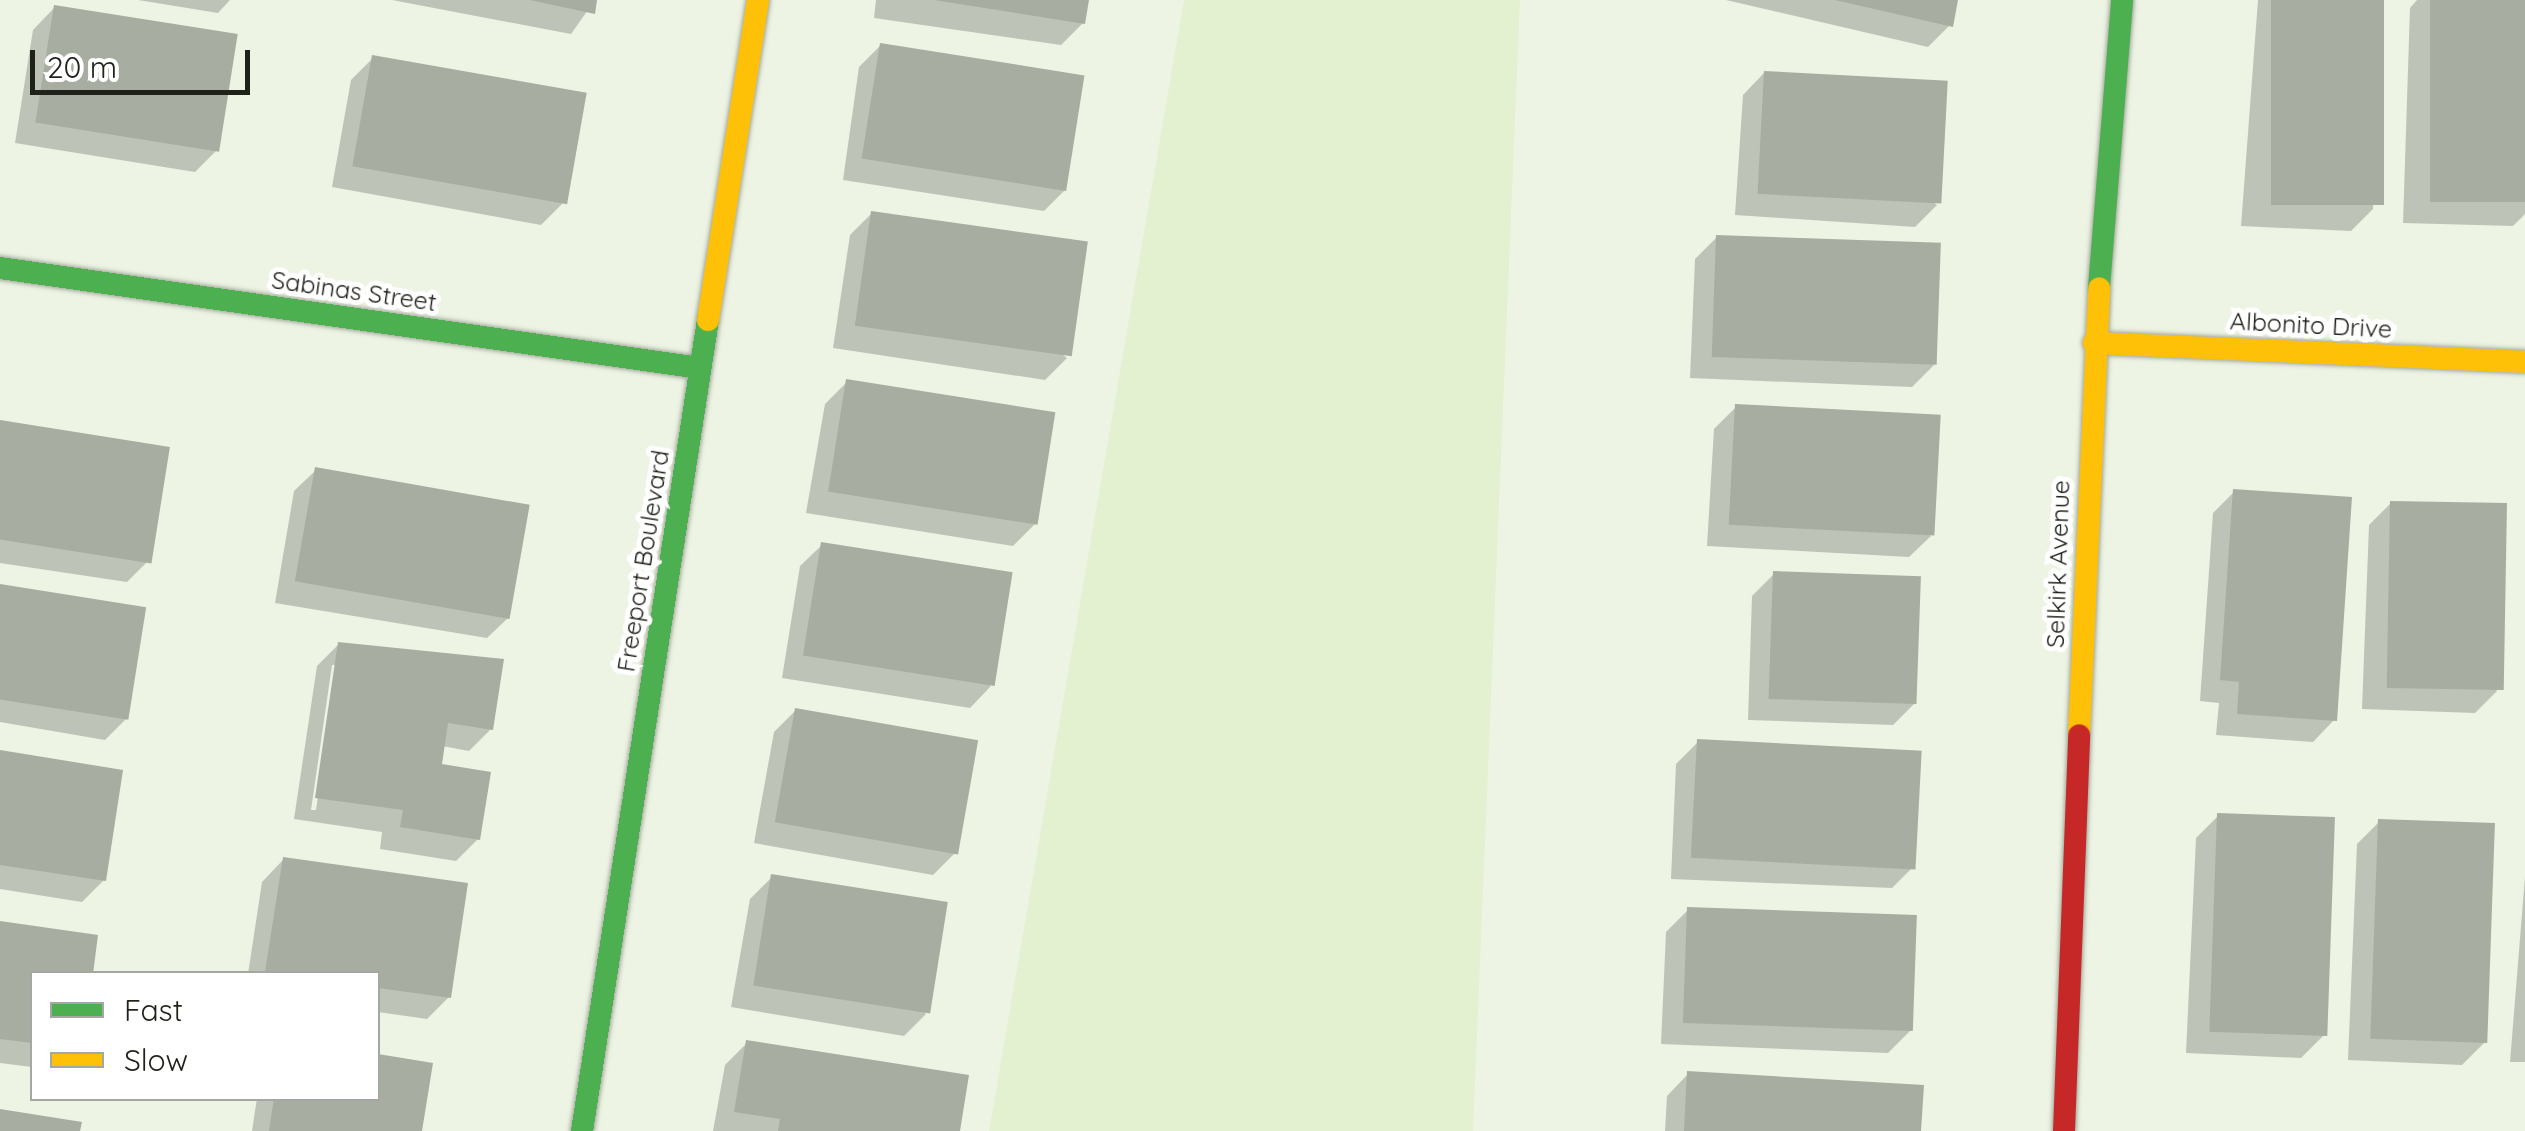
<!DOCTYPE html>
<html>
<head>
<meta charset="utf-8">
<style>
  body { margin:0 }
  #map { position:relative; width:2525px; height:1131px; overflow:hidden; background:#edf4e4; font-family:Quicksand,sans-serif }
  div>[style] { position:absolute }
  .green>* { inset:0; background:#e3f1d0 }
  .shadow>* { inset:0; background:#0003 }
  .building>* { inset:0; background:#a7ada0; transform-origin:0 0 }
  .roads { filter:drop-shadow(0 0 2px #a4aa9d) drop-shadow(0 0 2px #a4aa9d) }
  .fast>* { height:22px; margin:-11px; padding:0 11px; transform-origin:11px; border-radius:11px; background:#4caf50 }
  .slow>* { height:22px; margin:-11px; padding:0 11px; transform-origin:11px; border-radius:11px; background:#ffc107 }
  .jam>* { height:22px; margin:-11px; padding:0 11px; transform-origin:11px; border-radius:11px; background:#c62828 }
  span { translate:-50% -50%; white-space:nowrap; text-align:center; line-height:1.15; -webkit-text-stroke:10px #fff; paint-order:stroke }
  .street-label { font-size:25px; color:#1e2218 }
  .legend { position:absolute; left:30px; top:971px; width:350px; height:130px; box-sizing:border-box; background:#fff; border:2px solid #a5a7a3; margin:0; padding:12px 18px; list-style:none; font-size:30px; color:#1e2218 }
  .legend li { display:flex; align-items:center; gap:20px; height:50px }
  .legend b { width:50px; border:2px solid #a5a7a3 }
  .scale { position:absolute; left:30px; top:50px; width:220px; height:45px; box-sizing:border-box; border:5px solid #1e2218; border-top:0; padding-left:12px; font-size:30px; line-height:35px; white-space:nowrap; color:#1e2218; -webkit-text-stroke:8px #fff; paint-order:stroke }
</style>
</head>
<body>
<div id="map">
  <div class="green">
    <i style="clip-path:polygon(1184px 0,1520px 0,1473px 1131px,989px 1131px)"></i>
  </div>
  <div class="shadow">
    <i style="clip-path:polygon(138px 0,230px 0,218px 13px)"></i>
    <i style="clip-path:polygon(392px 0,595px 0,571px 34px)"></i>
    <i style="clip-path:polygon(876px 0,1086px 0,1083px 23px,1061px 45px,874px 18px)"></i>
    <i style="clip-path:polygon(1726px 0,1956px 0,1950px 25px,1928px 47px)"></i>
    <i style="clip-path:polygon(2258px 0,2382px 0,2373px 209px,2351px 231px,2241px 226px)"></i>
    <i style="clip-path:polygon(2417px 0,2525px 0,2525px 214px,2513px 226px,2403px 223px,2410px 8px)"></i>
    <i style="clip-path:polygon(54px 8px,217px 150px,195px 172px,15px 143px,33px 30px)"></i>
    <i style="clip-path:polygon(881px 45px,1066px 189px,1044px 211px,843px 180px,859px 67px)"></i>
    <i style="clip-path:polygon(373px 58px,563px 203px,541px 225px,332px 187px,351px 80px)"></i>
    <i style="clip-path:polygon(1764px 73px,1937px 205px,1915px 227px,1735px 215px,1743px 95px)"></i>
    <i style="clip-path:polygon(872px 213px,1067px 358px,1045px 380px,833px 348px,850px 235px)"></i>
    <i style="clip-path:polygon(1717px 237px,1934px 365px,1912px 387px,1690px 378px,1695px 259px)"></i>
    <i style="clip-path:polygon(847px 382px,1035px 524px,1013px 546px,806px 513px,825px 404px)"></i>
    <i style="clip-path:polygon(1736px 407px,1931px 536px,1909px 557px,1707px 546px,1714px 429px)"></i>
    <i style="clip-path:polygon(0 423px,149px 560px,127px 582px,0 563px)"></i>
    <i style="clip-path:polygon(316px 470px,509px 617px,487px 638px,275px 603px,294px 491px)"></i>
    <i style="clip-path:polygon(2234px 492px,2334px 720px,2313px 742px,2216px 735px,2219px 703px,2200px 701px,2213px 513px)"></i>
    <i style="clip-path:polygon(2391px 503px,2497px 691px,2475px 713px,2362px 709px,2369px 525px)"></i>
    <i style="clip-path:polygon(822px 545px,991px 686px,970px 708px,782px 678px,800px 566px)"></i>
    <i style="clip-path:polygon(1774px 574px,1915px 703px,1893px 725px,1748px 720px,1752px 596px)"></i>
    <i style="clip-path:polygon(0 586px,127px 718px,105px 740px,0 722px)"></i>
    <i style="clip-path:polygon(evenodd,339px 644px,491px 729px,469px 751px,442px 746px,439px 767px,478px 839px,456px 861px,380px 849px,382px 832px,294px 819px,317px 666px,339px 644px,332px 665px,337px 665px,316px 810px,311px 810px,332px 665px)"></i>
    <i style="clip-path:polygon(796px 710px,955px 853px,933px 875px,754px 843px,774px 732px)"></i>
    <i style="clip-path:polygon(1698px 742px,1914px 866px,1892px 888px,1671px 879px,1676px 764px)"></i>
    <i style="clip-path:polygon(0 753px,104px 880px,82px 902px,0 889px)"></i>
    <i style="clip-path:polygon(2218px 816px,2323px 1036px,2301px 1058px,2186px 1053px,2196px 838px)"></i>
    <i style="clip-path:polygon(2379px 822px,2484px 1043px,2462px 1065px,2348px 1060px,2357px 844px)"></i>
    <i style="clip-path:polygon(283px 860px,449px 997px,427px 1019px,378px 1012px,378px 974px,248px 974px,262px 882px)"></i>
    <i style="clip-path:polygon(772px 877px,926px 1014px,904px 1036px,731px 1007px,750px 899px)"></i>
    <i style="clip-path:polygon(2525px 877px,2525px 1062px,2510px 1062px)"></i>
    <i style="clip-path:polygon(1688px 910px,1910px 1031px,1888px 1053px,1661px 1044px,1666px 932px)"></i>
    <i style="clip-path:polygon(0 923px,32px 974px,32px 1067px,0 1063px)"></i>
    <i style="clip-path:polygon(747px 1043px,958px 1131px,713px 1131px,725px 1065px)"></i>
    <i style="clip-path:polygon(378px 1057px,430px 1065px,419px 1131px,252px 1131px,257px 1098px,378px 1098px)"></i>
    <i style="clip-path:polygon(1688px 1074px,1918px 1131px,1665px 1131px,1667px 1096px)"></i>
  </div>
  <div class="building">
    <i style="clip-path:polygon(530px 0,597px 0,595px 14px)"></i>
    <i style="clip-path:polygon(934px 0,1089px 0,1085px 24px)"></i>
    <i style="clip-path:polygon(1835px 0,1958px 0,1953px 27px)"></i>
    <i style="left:2271px;top:0;width:113px;height:205px"></i>
    <i style="left:2430px;top:0;width:95px;height:202px"></i>
    <i style="left:54px;top:5px;width:186px;height:119px;rotate:9deg"></i>
    <i style="left:880px;top:43px;width:207px;height:117px;rotate:9deg"></i>
    <i style="left:372px;top:55px;width:218px;height:113px;rotate:10deg"></i>
    <i style="left:1764px;top:71px;width:184px;height:123px;rotate:3deg"></i>
    <i style="left:871px;top:211px;width:219px;height:116px;rotate:8deg"></i>
    <i style="left:1716px;top:235px;width:225px;height:122px;rotate:2deg"></i>
    <i style="left:846px;top:379px;width:212px;height:114px;rotate:9deg"></i>
    <i style="left:1735px;top:404px;width:206px;height:121px;rotate:3deg"></i>
    <i style="left:0;top:420px;width:172px;height:118px;rotate:9deg"></i>
    <i style="left:315px;top:467px;width:218px;height:116px;rotate:10deg"></i>
    <i style="clip-path:polygon(2233px 489px,2352px 497px,2337px 721px,2237px 714px,2239px 682px,2220px 680px)"></i>
    <i style="left:2390px;top:501px;width:117px;height:187px;rotate:1deg"></i>
    <i style="left:821px;top:542px;width:194px;height:115px;rotate:9deg"></i>
    <i style="left:1773px;top:571px;width:148px;height:128px;rotate:2deg"></i>
    <i style="left:0;top:584px;width:148px;height:114px;rotate:9deg"></i>
    <i style="clip-path:polygon(338px 642px,504px 659px,493px 730px,448px 723px,442px 764px,491px 772px,480px 840px,400px 827px,403px 810px,315px 798px)"></i>
    <i style="left:795px;top:708px;width:186px;height:116px;rotate:10deg"></i>
    <i style="left:1697px;top:739px;width:225px;height:119px;rotate:3deg"></i>
    <i style="clip-path:polygon(0 750px,123px 770px,106px 881px,0 865px)"></i>
    <i style="left:2217px;top:813px;width:118px;height:219px;rotate:2deg"></i>
    <i style="left:2378px;top:819px;width:117px;height:220px;rotate:2deg"></i>
    <i style="clip-path:polygon(283px 857px,468px 883px,451px 998px,378px 988px,378px 974px,265px 972px)"></i>
    <i style="left:771px;top:874px;width:179px;height:113px;rotate:9deg"></i>
    <i style="left:1687px;top:907px;width:230px;height:116px;rotate:2deg"></i>
    <i style="clip-path:polygon(0 921px,98px 935px,93px 974px,32px 974px,32px 1043px,0 1039px)"></i>
    <i style="clip-path:polygon(746px 1040px,969px 1075px,960px 1131px,778px 1131px,780px 1119px,734px 1112px)"></i>
    <i style="clip-path:polygon(378px 1054px,433px 1063px,422px 1131px,269px 1131px,274px 1098px,378px 1098px)"></i>
    <i style="clip-path:polygon(1687px 1071px,1924px 1085px,1921px 1131px,1684px 1131px)"></i>
    <i style="clip-path:polygon(0 1109px,82px 1122px,80px 1131px,0 1131px)"></i>
  </div>
  <div class="roads">
    <div class="fast">
      <i style="left:0;top:268px;width:707px;rotate:8.13deg"></i>
      <i style="left:2099px;top:288px;width:289px;rotate:-85.4deg"></i>
      <i style="left:582px;top:1131px;width:821px;rotate:-81.17deg"></i>
    </div>
    <div class="slow">
      <i style="left:708px;top:320px;width:324px;rotate:-81.1deg"></i>
      <i style="left:2094px;top:343px;width:431px;rotate:2.5deg"></i>
      <i style="left:2079px;top:735px;width:447px;rotate:-87.4deg"></i>
    </div>
    <div class="jam">
      <i style="left:2064px;top:1131px;width:396px;rotate:-87.8deg"></i>
    </div>
  </div>
  <div class="street-label">
    <span style="left:354px;top:291px;rotate:8deg">Sabinas Street</span>
    <span style="left:2311px;top:325px;rotate:3deg">Albonito Drive</span>
    <span style="left:643px;top:561px;rotate:-81deg">Freeport Boulevard</span>
    <span style="left:2058px;top:564px;rotate:-88deg">Selkirk Avenue</span>
  </div>
  <ul class="legend">
  <li><b style="height:12px;background:#4caf50"></b>Fast</li>
  <li><b style="height:12px;background:#ffc107"></b>Slow</li>
  </ul>
  <div class="scale">20 m</div>
</div>
</body>
</html>
